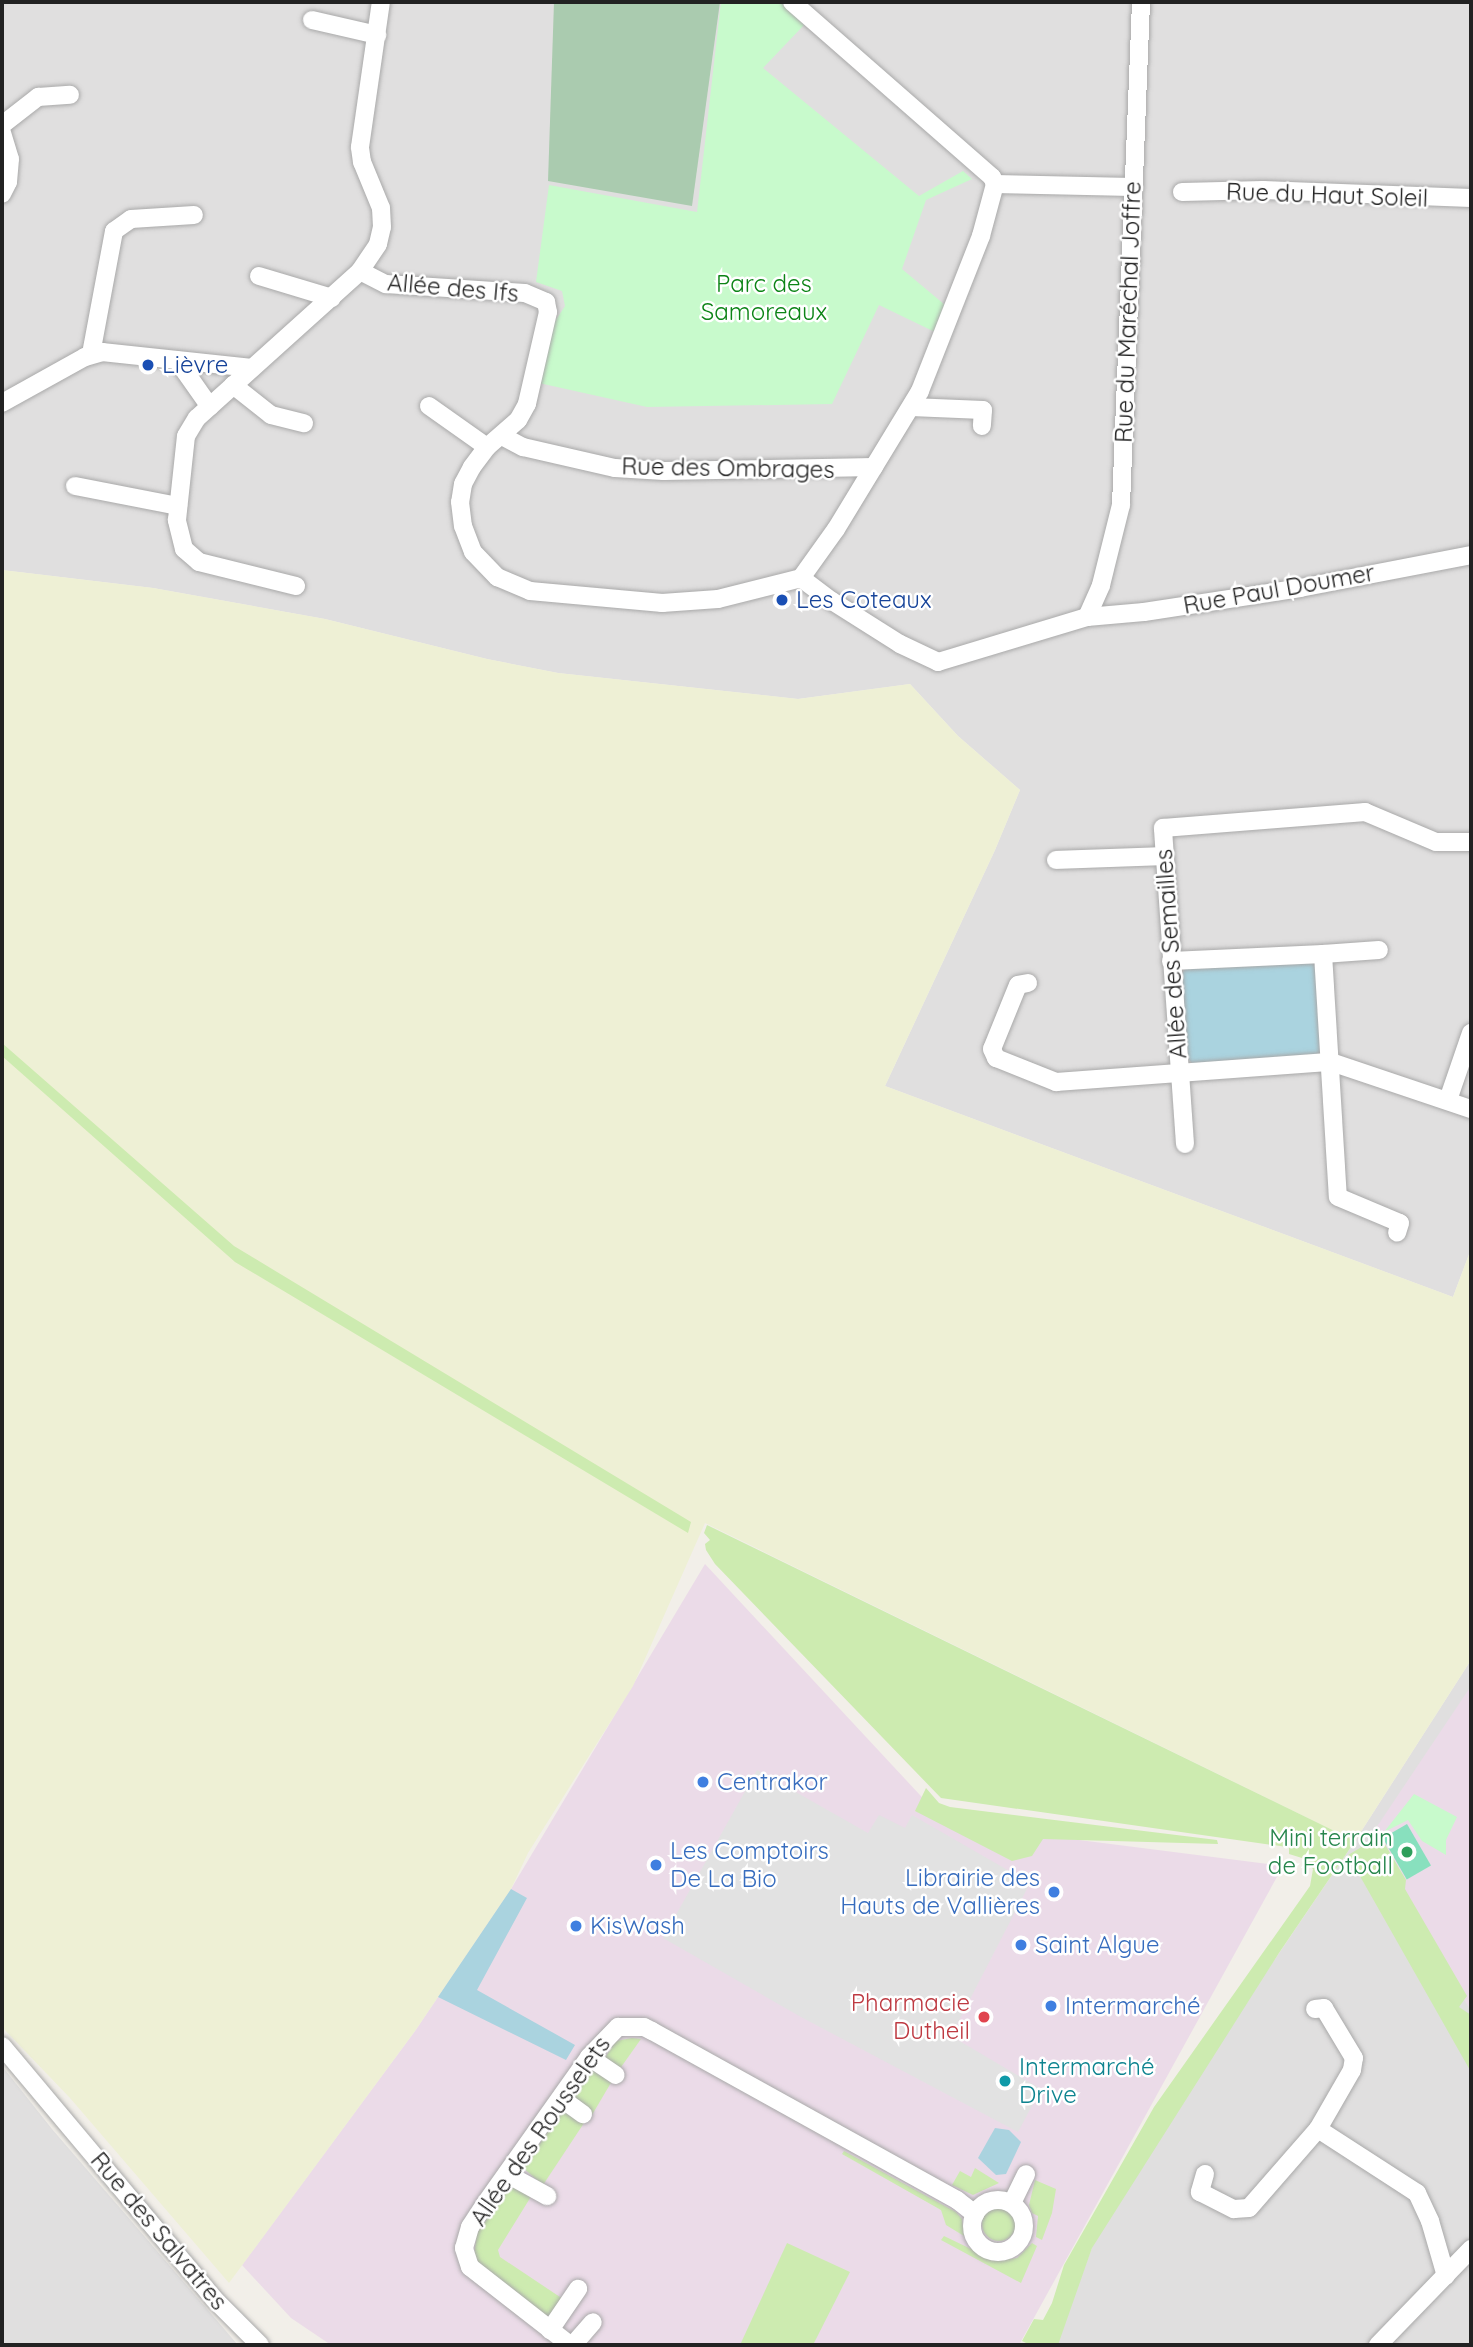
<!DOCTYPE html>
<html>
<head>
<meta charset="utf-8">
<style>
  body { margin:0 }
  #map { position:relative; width:1473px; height:2347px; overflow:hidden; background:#f2efe9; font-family:Quicksand,sans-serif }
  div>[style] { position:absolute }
  .residential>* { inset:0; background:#e0dfdf }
  .industrial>* { inset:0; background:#ebdbe8 }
  .farmland>* { inset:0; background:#eef0d5 }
  .grass>* { inset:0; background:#cdebb0 }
  .round { border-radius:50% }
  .cemetery>* { inset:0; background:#aacbaf }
  .park>* { inset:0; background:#c8facc }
  .pitch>* { inset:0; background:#88e0be; transform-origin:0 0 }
  .parking>* { inset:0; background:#e2e2e2 }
  .water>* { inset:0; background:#aad3df }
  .roads { filter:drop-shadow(0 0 2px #a9a9a9) drop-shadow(0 0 2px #a9a9a9) }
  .minor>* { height:18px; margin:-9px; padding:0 9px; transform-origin:9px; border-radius:9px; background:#fff }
  .minor>.ring { margin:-9px; padding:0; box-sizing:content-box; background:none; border:18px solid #fff; border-radius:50% }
  .dots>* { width:19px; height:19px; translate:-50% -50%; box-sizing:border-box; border:4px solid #fff; border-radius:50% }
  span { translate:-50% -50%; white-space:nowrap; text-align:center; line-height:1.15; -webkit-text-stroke:5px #fff; paint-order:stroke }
  .street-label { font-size:24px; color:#222 }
  .park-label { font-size:24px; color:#0c8416 }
  .transit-label { font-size:24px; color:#164399 }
  .left { translate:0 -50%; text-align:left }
  .shop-label { font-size:24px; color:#366cbe }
  .right { translate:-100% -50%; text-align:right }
  .leisure-label { font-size:24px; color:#27864d }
  .health-label { font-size:24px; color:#be3a42 }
  .culture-label { font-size:24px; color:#0d838f }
  .frame { position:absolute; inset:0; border:4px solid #222; pointer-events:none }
</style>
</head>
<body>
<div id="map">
  <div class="residential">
    <i style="clip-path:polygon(2px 2px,1471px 2px,1471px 1249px,1453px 1297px,885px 1086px,995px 850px,1020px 790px,958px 736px,910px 684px,798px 699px,558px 673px,487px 659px,325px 619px,153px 588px,2px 570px)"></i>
    <i style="clip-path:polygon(1471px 1660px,1471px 2345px,1056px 2345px,1097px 2234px,1155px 2136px,1355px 1841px)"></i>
    <i style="clip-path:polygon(2px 2066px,52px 2129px,238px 2345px,2px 2345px)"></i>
  </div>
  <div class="industrial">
    <i style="clip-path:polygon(705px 1564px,946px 1823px,1283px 1866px,1019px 2345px,331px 2345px,291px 2318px,242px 2265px,415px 2031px,511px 1889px)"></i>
    <i style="clip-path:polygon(1471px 1686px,1471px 2011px,1368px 1840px)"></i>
  </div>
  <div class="farmland">
    <i style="clip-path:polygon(2px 570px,153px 588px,325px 619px,487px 659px,558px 673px,798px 699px,910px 684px,958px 736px,1020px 790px,995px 850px,885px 1086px,1453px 1297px,1471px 1249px,1471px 1660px,1355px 1841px,705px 1523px,633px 1686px,528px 1853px,511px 1889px,415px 2031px,229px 2283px,70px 2098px,2px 2027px)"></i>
  </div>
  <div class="grass">
    <i style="clip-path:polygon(2px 1043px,234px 1246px,691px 1522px,688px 1533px,235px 1262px,2px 1056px)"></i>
    <i style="clip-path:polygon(707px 1525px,1355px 1841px,1279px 1953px,1092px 2248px,1058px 2345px,1030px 2345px,1022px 2341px,1034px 2319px,1043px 2320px,1052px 2303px,1064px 2265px,1154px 2107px,1310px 1886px,1313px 1869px,1302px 1858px,1289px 1854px,1289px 1834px,1282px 1833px,1287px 1834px,1287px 1847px,941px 1798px,715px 1564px,706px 1550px,705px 1544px,710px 1540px,704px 1533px)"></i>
    <i style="clip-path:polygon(926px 1788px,939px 1803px,950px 1807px,1217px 1840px,1218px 1844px,1043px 1839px,1032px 1856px,1012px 1861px,915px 1811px)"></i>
    <i style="clip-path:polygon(1380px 1836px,1406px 1880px,1405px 1889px,1467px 1996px,1459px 2007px,1471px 2015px,1471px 2072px,1348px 1855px)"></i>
    <i style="clip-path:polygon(632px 2038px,641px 2039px,619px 2070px,604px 2059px,616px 2041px)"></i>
    <i style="clip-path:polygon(591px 2069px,612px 2081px,592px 2115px,569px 2098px)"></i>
    <i style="clip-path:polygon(570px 2112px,586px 2120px,543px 2185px,523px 2168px,560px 2114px)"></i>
    <i style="clip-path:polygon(844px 2151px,956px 2212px,962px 2219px,964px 2236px,946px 2225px,941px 2210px,842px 2154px)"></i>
    <i style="clip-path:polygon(975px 2168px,999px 2183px,973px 2195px,952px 2185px,960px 2171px,971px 2177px)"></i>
    <i style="clip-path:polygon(1035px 2180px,1056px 2189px,1052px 2213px,1042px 2240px,1036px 2237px,1038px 2216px,1032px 2213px,1029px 2205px)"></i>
    <i style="clip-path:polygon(512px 2184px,532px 2195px,498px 2250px,500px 2257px,563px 2299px,547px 2320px,480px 2269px,474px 2256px,477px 2233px)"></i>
    <i class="round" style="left:982px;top:2207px;width:34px;height:34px"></i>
    <i style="clip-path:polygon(944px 2236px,996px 2261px,1017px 2258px,1032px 2243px,1037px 2246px,1021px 2283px,941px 2240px)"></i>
    <i style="clip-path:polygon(787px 2243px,850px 2272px,813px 2345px,740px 2345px)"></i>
  </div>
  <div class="cemetery">
    <i style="clip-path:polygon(554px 2px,720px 2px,692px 206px,548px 181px)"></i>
  </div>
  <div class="park">
    <i style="clip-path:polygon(721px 2px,780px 2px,804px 25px,763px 68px,919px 196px,963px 171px,972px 179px,926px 200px,902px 269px,951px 310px,939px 334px,879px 305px,832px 404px,647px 407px,539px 383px,550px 329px,565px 306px,562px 291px,536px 282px,549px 185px,697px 212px)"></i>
    <i style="clip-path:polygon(1414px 1794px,1457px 1817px,1446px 1840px,1446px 1855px,1422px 1841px,1408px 1820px,1384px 1832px)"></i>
  </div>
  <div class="pitch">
    <i style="left:1407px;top:1824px;width:48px;height:28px;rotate:60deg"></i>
  </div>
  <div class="parking">
    <i style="clip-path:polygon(757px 1770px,868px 1833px,879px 1815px,905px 1828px,912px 1815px,1030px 1883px,951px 2036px,1041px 2089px,1018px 2132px,801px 2017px,663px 1938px)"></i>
  </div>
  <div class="water">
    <i style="clip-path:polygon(1313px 962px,1318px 968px,1321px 1051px,1315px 1058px,1196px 1068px,1187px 1057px,1180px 979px,1184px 970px,1192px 966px)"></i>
    <i style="clip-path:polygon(511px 1889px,527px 1898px,477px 1990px,575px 2045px,566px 2060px,438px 1997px)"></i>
    <i style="clip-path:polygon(995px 2128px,1009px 2130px,1021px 2142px,1006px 2174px,996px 2175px,978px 2158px)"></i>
  </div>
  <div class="roads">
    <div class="minor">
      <i style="left:792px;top:2px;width:266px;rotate:41.2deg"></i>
      <i style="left:992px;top:177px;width:8px;rotate:67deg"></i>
      <i style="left:995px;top:184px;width:54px;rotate:105.1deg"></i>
      <i style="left:981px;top:236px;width:167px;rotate:111.5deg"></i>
      <i style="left:920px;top:391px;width:162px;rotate:121.3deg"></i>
      <i style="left:836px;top:529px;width:60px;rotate:125.5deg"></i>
      <i style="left:312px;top:20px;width:67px;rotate:13deg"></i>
      <i style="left:2px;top:125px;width:46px;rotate:-37.9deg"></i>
      <i style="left:38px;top:97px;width:32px;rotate:-4deg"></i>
      <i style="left:2px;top:133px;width:27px;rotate:73deg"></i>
      <i style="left:10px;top:159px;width:23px;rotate:95deg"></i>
      <i style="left:8px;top:182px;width:13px;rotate:117deg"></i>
      <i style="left:995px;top:184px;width:137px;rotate:1.3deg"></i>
      <i style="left:1182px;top:192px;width:81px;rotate:-1.4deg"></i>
      <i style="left:1263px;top:190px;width:208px;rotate:2.2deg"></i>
      <i style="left:360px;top:271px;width:29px;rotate:27deg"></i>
      <i style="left:386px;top:284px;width:139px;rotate:3.7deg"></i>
      <i style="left:525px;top:293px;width:23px;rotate:23deg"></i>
      <i style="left:546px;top:302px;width:10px;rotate:79deg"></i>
      <i style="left:548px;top:312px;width:94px;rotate:102.9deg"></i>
      <i style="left:527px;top:404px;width:18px;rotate:119deg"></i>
      <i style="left:518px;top:420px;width:41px;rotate:138.9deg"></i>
      <i style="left:487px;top:447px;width:25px;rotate:127deg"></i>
      <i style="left:472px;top:467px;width:19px;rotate:118deg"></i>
      <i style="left:463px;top:484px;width:18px;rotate:99deg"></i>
      <i style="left:460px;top:502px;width:24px;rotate:83deg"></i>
      <i style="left:463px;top:526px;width:28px;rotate:69deg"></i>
      <i style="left:473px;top:552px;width:35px;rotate:46deg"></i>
      <i style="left:497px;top:577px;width:36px;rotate:23deg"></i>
      <i style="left:530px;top:591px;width:133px;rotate:5.2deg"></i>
      <i style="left:662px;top:603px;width:56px;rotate:-4.1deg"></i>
      <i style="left:718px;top:599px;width:86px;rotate:-14.2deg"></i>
      <i style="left:259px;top:276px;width:76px;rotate:16.8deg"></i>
      <i style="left:91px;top:354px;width:125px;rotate:-79.4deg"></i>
      <i style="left:114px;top:231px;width:21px;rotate:-35deg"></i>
      <i style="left:131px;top:219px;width:63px;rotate:-3.6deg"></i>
      <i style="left:177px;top:360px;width:57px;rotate:54.9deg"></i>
      <i style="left:233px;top:385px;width:48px;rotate:38.3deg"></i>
      <i style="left:271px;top:415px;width:34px;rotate:14deg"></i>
      <i style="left:2px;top:403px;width:95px;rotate:-29deg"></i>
      <i style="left:85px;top:357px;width:18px;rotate:-16deg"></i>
      <i style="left:102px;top:352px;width:151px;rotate:6.1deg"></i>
      <i style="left:429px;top:406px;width:71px;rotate:35.3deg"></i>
      <i style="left:911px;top:407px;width:72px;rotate:2.4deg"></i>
      <i style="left:983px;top:410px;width:16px;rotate:94deg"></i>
      <i style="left:502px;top:436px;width:24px;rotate:28deg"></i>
      <i style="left:523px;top:447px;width:94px;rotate:12.9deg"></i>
      <i style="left:615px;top:468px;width:49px;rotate:3.5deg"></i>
      <i style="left:664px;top:471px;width:210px;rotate:-1.1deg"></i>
      <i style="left:75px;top:486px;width:105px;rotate:11deg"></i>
      <i style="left:801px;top:578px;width:39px;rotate:37deg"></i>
      <i style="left:832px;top:601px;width:80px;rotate:32.3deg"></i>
      <i style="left:900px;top:644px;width:42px;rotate:25.3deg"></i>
      <i style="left:938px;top:662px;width:156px;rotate:-16.8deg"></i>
      <i style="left:1087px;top:617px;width:57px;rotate:-5deg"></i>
      <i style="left:1144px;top:612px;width:158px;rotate:-8.7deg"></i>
      <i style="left:1300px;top:588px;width:174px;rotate:-10.9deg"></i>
      <i style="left:296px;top:586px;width:100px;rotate:-166.1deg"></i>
      <i style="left:199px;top:562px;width:20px;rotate:-139deg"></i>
      <i style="left:184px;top:549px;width:30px;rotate:-104deg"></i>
      <i style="left:177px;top:520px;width:84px;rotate:-83.9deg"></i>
      <i style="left:186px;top:436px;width:21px;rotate:-59deg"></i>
      <i style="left:197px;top:418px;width:219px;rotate:-42deg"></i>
      <i style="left:360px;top:271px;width:32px;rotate:-56deg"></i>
      <i style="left:378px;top:244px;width:17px;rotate:-77deg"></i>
      <i style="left:382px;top:227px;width:19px;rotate:-93deg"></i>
      <i style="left:381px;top:208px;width:50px;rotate:-112.4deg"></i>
      <i style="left:362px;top:162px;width:15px;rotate:-98deg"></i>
      <i style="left:360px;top:147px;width:147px;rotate:-81.8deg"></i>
      <i style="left:1087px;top:617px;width:35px;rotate:-66deg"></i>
      <i style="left:1101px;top:585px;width:82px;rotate:-76deg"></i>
      <i style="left:1121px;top:505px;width:503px;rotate:-87.72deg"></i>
      <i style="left:1056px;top:860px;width:108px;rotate:-2.1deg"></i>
      <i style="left:1323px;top:954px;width:56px;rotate:-4.1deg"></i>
      <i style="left:1171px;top:961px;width:152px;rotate:-2.6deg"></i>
      <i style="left:1323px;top:954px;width:243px;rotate:86.5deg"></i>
      <i style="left:1338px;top:1197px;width:67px;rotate:22.8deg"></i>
      <i style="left:1400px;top:1223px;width:10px;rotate:107deg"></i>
      <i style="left:1028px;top:983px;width:10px;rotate:169deg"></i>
      <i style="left:1018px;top:985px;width:69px;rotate:112.1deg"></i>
      <i style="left:992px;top:1049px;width:10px;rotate:66deg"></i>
      <i style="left:996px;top:1058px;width:65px;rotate:21.8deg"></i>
      <i style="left:1056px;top:1082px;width:276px;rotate:-4.2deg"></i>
      <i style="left:1331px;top:1062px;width:148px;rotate:18.6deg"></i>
      <i style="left:1448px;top:1100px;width:71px;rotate:-71.1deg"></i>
      <i style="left:1185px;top:1144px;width:317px;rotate:-94deg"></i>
      <i style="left:1163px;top:828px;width:203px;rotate:-4.5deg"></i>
      <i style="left:1365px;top:812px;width:77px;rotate:22.9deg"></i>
      <i style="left:1436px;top:842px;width:35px"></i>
      <i style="left:2px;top:2046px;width:330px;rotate:50deg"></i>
      <i style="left:214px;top:2299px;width:65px;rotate:45deg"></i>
      <i style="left:589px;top:2057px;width:32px;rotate:34deg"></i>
      <i style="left:562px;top:2099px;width:26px;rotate:36deg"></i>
      <i style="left:1318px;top:2129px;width:118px;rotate:32.9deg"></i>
      <i style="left:1417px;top:2193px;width:31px;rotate:65deg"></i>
      <i style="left:1430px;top:2221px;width:57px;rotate:73.8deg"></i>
      <i style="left:507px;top:2174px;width:46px;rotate:28.8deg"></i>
      <i style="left:1205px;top:2174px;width:19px;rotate:106deg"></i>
      <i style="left:1200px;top:2192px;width:38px;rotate:27deg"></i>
      <i style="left:1234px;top:2209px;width:15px;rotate:-4deg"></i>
      <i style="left:1249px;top:2208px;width:105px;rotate:-48.9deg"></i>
      <i style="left:1318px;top:2129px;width:68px;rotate:-60deg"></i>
      <i style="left:1352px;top:2070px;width:12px;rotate:-81deg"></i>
      <i style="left:1354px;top:2058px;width:58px;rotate:-121deg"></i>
      <i style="left:1324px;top:2008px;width:9px;rotate:174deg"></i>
      <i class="ring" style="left:972px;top:2200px;width:34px;height:34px"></i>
      <i style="left:1012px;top:2203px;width:32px;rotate:-64deg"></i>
      <i style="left:550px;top:2330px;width:50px;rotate:-55.7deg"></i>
      <i style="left:570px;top:2345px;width:127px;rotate:-142deg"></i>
      <i style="left:470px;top:2267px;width:20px;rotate:-108deg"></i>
      <i style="left:464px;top:2248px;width:22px;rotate:-74deg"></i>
      <i style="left:470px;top:2227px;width:27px;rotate:-57deg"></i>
      <i style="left:485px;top:2204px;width:180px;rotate:-54.7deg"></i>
      <i style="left:589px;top:2057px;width:42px;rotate:-46deg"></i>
      <i style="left:618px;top:2027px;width:26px"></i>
      <i style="left:644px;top:2027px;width:9px;rotate:27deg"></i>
      <i style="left:652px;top:2031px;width:349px;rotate:29deg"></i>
      <i style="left:957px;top:2200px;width:23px;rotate:38deg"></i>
      <i style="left:573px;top:2345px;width:30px;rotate:-49deg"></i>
      <i style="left:1378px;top:2345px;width:134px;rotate:-45.9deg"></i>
    </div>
  </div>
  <div class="dots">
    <i style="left:148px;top:365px;background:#1a4fb4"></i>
    <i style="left:782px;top:600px;background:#1a4fb4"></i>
    <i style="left:703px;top:1782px;background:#3f7fe0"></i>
    <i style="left:1407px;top:1852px;background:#2e9e5b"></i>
    <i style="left:656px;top:1865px;background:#3f7fe0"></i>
    <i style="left:1054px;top:1892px;background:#3f7fe0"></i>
    <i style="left:576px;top:1926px;background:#3f7fe0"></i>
    <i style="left:1021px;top:1945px;background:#3f7fe0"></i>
    <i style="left:1051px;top:2006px;background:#3f7fe0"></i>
    <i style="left:984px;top:2017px;background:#e0444e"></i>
    <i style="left:1005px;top:2081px;background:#0f9aa8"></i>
  </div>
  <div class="street-label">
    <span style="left:1327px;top:195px;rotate:2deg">Rue du Haut Soleil</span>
    <span style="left:453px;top:288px;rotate:5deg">Allée des Ifs</span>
    <span style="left:1128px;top:312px;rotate:-88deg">Rue du Maréchal Joffre</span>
    <span style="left:728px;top:468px;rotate:1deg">Rue des Ombrages</span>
    <span style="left:1279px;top:589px;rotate:-10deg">Rue Paul Doumer</span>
    <span style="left:1171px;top:954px;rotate:-94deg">Allée des Semailles</span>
    <span style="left:540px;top:2131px;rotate:-55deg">Allée des Rousselets</span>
    <span style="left:159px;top:2231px;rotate:50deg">Rue des Salvatres</span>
  </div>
  <div class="park-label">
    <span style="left:764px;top:298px">Parc des<br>Samoreaux</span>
  </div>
  <div class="transit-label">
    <span class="left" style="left:162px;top:365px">Lièvre</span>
    <span class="left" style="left:796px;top:600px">Les Coteaux</span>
  </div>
  <div class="shop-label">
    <span class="left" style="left:717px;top:1782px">Centrakor</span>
    <span class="left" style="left:670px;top:1865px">Les Comptoirs<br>De La Bio</span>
    <span class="right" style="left:1040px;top:1892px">Librairie des<br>Hauts de Vallières</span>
    <span class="left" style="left:590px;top:1926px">KisWash</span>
    <span class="left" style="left:1035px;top:1945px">Saint Algue</span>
    <span class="left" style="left:1065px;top:2006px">Intermarché</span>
  </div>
  <div class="leisure-label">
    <span class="right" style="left:1393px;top:1852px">Mini terrain<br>de Football</span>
  </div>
  <div class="health-label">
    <span class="right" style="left:970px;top:2017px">Pharmacie<br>Dutheil</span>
  </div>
  <div class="culture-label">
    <span class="left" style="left:1019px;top:2081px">Intermarché<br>Drive</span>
  </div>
  <div class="frame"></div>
</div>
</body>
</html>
